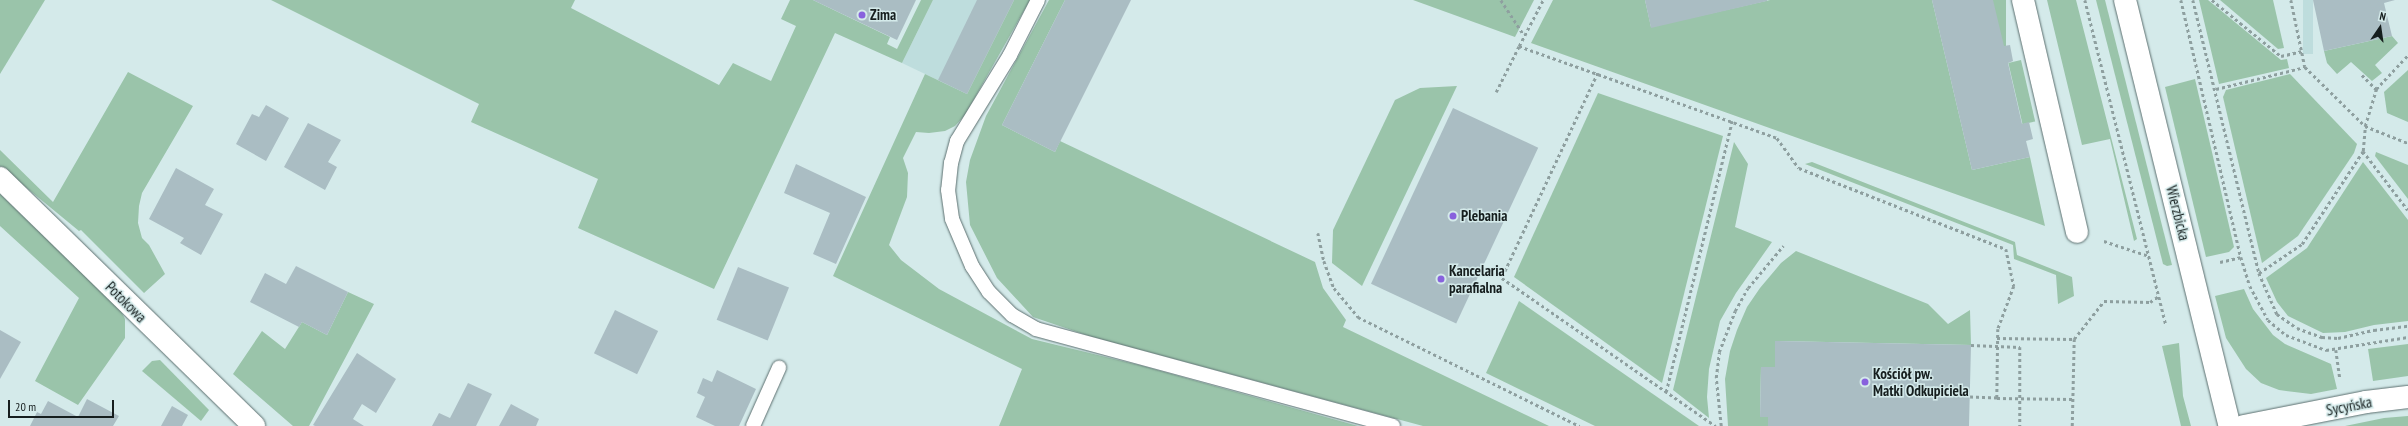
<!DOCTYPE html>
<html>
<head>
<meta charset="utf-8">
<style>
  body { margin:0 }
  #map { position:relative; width:2408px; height:426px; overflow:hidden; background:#d4eaea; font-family:"PT Sans Narrow",sans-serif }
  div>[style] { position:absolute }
  .built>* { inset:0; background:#bedddd; transform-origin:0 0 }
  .green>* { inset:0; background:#9ac4aa; transform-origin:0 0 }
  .building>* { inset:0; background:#aabdc3; transform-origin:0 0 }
  .path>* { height:2.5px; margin-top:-1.25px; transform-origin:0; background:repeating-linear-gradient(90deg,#8e9f9f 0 3px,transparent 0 6px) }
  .roads { filter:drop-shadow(0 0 1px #5c6f6f) drop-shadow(0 0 1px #5c6f6f) }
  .service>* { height:14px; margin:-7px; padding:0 7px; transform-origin:7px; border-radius:7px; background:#fff }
  .minor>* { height:22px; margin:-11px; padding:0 11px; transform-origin:11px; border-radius:11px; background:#fff }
  .tertiary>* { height:22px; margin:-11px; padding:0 11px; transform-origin:11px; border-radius:11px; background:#fff }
  .dots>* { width:11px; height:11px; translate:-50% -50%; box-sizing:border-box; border:2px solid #d4eaea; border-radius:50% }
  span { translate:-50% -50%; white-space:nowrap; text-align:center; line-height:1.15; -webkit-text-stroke:3px #d4eaea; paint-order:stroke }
  .poi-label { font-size:15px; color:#161e1e; font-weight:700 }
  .left { translate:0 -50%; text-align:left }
  .street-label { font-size:15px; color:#161e1e }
  .north { position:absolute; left:2360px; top:8px; width:40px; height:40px; -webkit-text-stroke:3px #d4eaea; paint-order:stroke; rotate:13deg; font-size:11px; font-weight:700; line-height:16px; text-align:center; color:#161e1e }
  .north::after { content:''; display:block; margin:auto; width:14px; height:18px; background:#161e1e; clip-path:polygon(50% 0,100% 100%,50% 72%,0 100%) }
  .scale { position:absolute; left:8px; top:400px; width:106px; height:18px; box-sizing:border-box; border:2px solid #161e1e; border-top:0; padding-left:5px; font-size:12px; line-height:14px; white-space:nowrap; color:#161e1e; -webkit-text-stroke:3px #d4eaea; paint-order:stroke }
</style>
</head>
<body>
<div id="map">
  <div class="built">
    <i style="clip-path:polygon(933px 0,1014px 0,967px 94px,902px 63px)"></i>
    <i style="left:2303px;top:0;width:10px;height:54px"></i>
  </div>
  <div class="green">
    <i style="clip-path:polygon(0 0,45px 0,0 74px)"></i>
    <i style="clip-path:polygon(271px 0,575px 0,571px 8px,719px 85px,733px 63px,771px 81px,796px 26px,781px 19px,790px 0,813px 0,890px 37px,887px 44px,897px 49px,921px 0,933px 0,902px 63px,835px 33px,714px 289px,578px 228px,598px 179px,471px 122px,479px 104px)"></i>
    <i style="clip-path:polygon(1014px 0,1030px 0,965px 115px,955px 126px,945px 131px,929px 133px,916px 132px,903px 158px,908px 173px,907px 197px,889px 245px,901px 260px,939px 289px,1032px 339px,1143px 366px,1358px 426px,999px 426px,1022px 369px,833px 276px,925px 74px,967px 94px)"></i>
    <i style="clip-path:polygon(1049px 0,1065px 0,1002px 125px,1055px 152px,1060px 141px,1315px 262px,1323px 288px,1346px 320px,1343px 327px,1549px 426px,1423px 426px,1089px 336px,1033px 317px,997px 278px,970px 225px,966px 182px,970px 160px,986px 116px)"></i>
    <i style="clip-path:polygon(1413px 0,1534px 0,1515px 37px)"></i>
    <i style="clip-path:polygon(1553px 0,1645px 0,1651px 27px,1770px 0,1932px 0,1972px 170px,2030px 157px,2045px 226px,1531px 43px)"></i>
    <i style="left:1993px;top:0;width:13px;height:47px"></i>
    <i style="clip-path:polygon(2047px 0,2076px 0,2137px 239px,2134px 241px,2110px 139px,2082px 145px)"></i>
    <i style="clip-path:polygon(2096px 0,2105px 0,2172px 265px,2167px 266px,2163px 264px)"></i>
    <i style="clip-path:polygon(2199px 0,2208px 0,2281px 60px,2287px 59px,2289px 68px,2219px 84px)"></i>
    <i style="clip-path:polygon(2220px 0,2273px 0,2284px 48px,2278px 49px)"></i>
    <i style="clip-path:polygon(2392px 36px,2398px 43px,2375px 65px,2382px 73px,2372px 81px,2351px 62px,2337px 74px,2327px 63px,2324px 51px)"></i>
    <i style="left:2021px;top:60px;width:63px;height:13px;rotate:77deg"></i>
    <i style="clip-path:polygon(2408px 70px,2408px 122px,2387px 113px,2384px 92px)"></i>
    <i style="clip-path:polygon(128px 72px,193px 106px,142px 193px,139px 206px,138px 223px,142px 238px,149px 245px,165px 274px,144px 293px,81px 230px,79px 231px,0 166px,0 150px,53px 202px)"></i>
    <i style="clip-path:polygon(2290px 74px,2357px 144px,2354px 153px,2298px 236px,2262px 263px,2223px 97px,2226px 90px)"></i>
    <i style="clip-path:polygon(2195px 79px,2234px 247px,2229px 252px,2206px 257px,2165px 87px)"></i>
    <i style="clip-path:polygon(1457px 86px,1362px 286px,1332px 263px,1333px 230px,1395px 100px,1420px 88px)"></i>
    <i style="clip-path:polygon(1598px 93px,1723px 136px,1662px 383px,1514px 277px)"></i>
    <i style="clip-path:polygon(1734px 142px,1748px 164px,1735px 227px,1772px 242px,1736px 293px,1720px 321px,1709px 369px,1707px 397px,1709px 418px,1673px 390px)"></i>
    <i style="clip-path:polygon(2376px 152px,2408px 165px,2408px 199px,2375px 156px)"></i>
    <i style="clip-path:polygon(1812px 162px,2015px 242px,2017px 255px,2072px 277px,2074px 296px,2058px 304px,2056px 275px,2014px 259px,2013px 245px,1805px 164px)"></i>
    <i style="clip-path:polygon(2363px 162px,2408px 220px,2408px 321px,2374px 325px,2345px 332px,2323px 333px,2288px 316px,2277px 302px,2266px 278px,2307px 248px)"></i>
    <i style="clip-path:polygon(0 194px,121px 311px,125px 319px,125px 338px,78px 405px,35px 381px,79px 298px,0 226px)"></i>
    <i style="clip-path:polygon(1796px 251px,1928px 304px,1948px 324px,1970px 310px,1971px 345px,1775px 341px,1775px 367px,1761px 367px,1760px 416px,1768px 417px,1768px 426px,1728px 426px,1725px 379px,1730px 351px,1737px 330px,1747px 307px,1760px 288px,1781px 263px)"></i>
    <i style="clip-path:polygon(2244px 289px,2253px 309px,2273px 335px,2285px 344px,2331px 364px,2337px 389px,2311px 394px,2279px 390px,2261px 383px,2246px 369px,2226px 338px,2215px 296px)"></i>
    <i style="clip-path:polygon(348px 292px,374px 304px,309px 426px,293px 426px,233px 374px,262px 331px,285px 349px,302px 322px,327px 335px)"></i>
    <i style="clip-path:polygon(1519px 301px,1699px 426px,1595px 426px,1486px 373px)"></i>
    <i style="clip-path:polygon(2179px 343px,2183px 396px,2191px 426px,2181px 426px,2162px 346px)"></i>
    <i style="clip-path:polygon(2408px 344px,2408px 376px,2373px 381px,2368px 349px)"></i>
    <i style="clip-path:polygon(160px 360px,209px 410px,201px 421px,142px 371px,152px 361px)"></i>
    <i style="clip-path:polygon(2408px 416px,2408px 426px,2345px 426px,2384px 418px)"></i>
  </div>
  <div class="building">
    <i style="clip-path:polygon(813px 0,916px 0,897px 40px)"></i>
    <i style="clip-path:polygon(977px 0,1014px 0,967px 94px,938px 80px)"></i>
    <i style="clip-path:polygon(1065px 0,1131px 0,1055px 152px,1002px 125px)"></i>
    <i style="clip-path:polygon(1645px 0,1767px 0,1767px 1px,1651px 28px)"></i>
    <i style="clip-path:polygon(1932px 0,1993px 0,2004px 46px,2010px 45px,2013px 61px,2008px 63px,2022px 124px,2029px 122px,2033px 139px,2026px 141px,2030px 157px,1972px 170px)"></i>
    <i style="clip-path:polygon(2313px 0,2395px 0,2384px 3px,2392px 36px,2324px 51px)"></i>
    <i style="clip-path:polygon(266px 105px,289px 118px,266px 161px,236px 144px,252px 114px,259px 117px)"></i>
    <i style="left:1453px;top:108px;width:94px;height:194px;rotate:25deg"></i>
    <i style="clip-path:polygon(308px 123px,341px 140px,328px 162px,337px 167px,325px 190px,284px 167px)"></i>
    <i style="clip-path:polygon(796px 164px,866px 197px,836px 264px,813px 254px,830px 213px,784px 193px)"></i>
    <i style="clip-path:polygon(176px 168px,214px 189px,205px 205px,223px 214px,201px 255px,180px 243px,184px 238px,149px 219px)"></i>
    <i style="clip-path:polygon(296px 266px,348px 292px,327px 335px,302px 322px,299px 327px,250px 302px,265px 273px,286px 284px)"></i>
    <i style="left:738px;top:267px;width:55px;height:57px;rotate:22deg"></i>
    <i style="left:615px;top:310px;width:48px;height:48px;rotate:26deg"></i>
    <i style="clip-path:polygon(0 330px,21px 342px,0 379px)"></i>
    <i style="clip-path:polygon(1775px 341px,1971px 345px,1969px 426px,1768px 426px,1768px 417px,1760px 417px,1761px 367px,1775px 367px)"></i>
    <i style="clip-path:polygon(357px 353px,396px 379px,376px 413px,362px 404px,353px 419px,364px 426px,315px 426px,313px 425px)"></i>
    <i style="clip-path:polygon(717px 370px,756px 389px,739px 426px,715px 426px,696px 417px,705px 397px,697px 393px,703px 378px,712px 382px)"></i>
    <i style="clip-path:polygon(468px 383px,492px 394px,476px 426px,432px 426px,439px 413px,450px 418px)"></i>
    <i style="clip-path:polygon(87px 399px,119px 416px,113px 426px,30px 426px,37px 412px,41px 414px,48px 401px,78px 417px)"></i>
    <i style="clip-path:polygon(511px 404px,539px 419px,536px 426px,499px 426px)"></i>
    <i style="clip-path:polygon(172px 406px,188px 415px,182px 426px,161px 426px)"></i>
  </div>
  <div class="path">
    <i style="left:1501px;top:0;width:42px;rotate:56.7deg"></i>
    <i style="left:2085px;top:0;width:335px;rotate:76deg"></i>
    <i style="left:2181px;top:0;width:264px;rotate:76.9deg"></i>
    <i style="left:2241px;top:257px;width:30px;rotate:73deg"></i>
    <i style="left:2250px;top:286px;width:38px;rotate:62deg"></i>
    <i style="left:2268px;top:320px;width:23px;rotate:40deg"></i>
    <i style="left:2286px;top:335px;width:43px;rotate:20.6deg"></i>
    <i style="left:2326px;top:350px;width:83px;rotate:-9deg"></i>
    <i style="left:2193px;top:0;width:281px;rotate:76.4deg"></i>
    <i style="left:2259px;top:273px;width:45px;rotate:66.3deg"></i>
    <i style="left:2277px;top:314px;width:24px;rotate:35deg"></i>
    <i style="left:2297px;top:328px;width:27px;rotate:20deg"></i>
    <i style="left:2322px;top:337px;width:16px;rotate:4deg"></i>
    <i style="left:2338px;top:338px;width:37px;rotate:-13deg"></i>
    <i style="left:2374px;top:330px;width:34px;rotate:-7deg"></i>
    <i style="left:2212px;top:0;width:89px;rotate:39.1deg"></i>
    <i style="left:2281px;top:56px;width:22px;rotate:-13deg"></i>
    <i style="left:2291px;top:0;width:68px;rotate:78.2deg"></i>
    <i style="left:2305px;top:67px;width:84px;rotate:44.5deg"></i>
    <i style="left:2365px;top:126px;width:46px;rotate:21.6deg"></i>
    <i style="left:1519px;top:46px;width:52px;rotate:-62.4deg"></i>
    <i style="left:1598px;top:73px;width:226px;rotate:115.1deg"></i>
    <i style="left:1502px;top:278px;width:260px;rotate:34.7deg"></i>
    <i style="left:2362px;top:75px;width:20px;rotate:45deg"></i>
    <i style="left:2216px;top:89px;width:92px;rotate:-13.9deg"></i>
    <i style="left:1496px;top:92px;width:51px;rotate:-63.4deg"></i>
    <i style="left:1519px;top:46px;width:274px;rotate:19.6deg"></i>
    <i style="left:1777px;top:138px;width:37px;rotate:54deg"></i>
    <i style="left:1799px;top:168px;width:222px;rotate:21.4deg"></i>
    <i style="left:2006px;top:249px;width:38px;rotate:78deg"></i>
    <i style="left:2014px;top:286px;width:46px;rotate:110.4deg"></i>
    <i style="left:1998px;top:329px;width:69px;rotate:90.8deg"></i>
    <i style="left:1997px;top:398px;width:27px;rotate:-178deg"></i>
    <i style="left:2363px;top:151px;width:74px;rotate:52.7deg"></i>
    <i style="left:1318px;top:233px;width:29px;rotate:78deg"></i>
    <i style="left:1324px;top:261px;width:29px;rotate:70deg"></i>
    <i style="left:1334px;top:288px;width:38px;rotate:50deg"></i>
    <i style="left:1358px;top:317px;width:247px;rotate:26.2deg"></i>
    <i style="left:2104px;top:241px;width:47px;rotate:18.4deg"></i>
    <i style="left:2220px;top:262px;width:22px;rotate:-13deg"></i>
    <i style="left:2259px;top:273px;width:52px;rotate:-34deg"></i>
    <i style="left:2302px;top:244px;width:111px;rotate:-56.7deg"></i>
    <i style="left:2363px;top:151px;width:25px;rotate:-85deg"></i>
    <i style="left:2365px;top:126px;width:39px;rotate:-73deg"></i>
    <i style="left:2376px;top:89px;width:47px;rotate:-46.7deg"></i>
    <i style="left:1997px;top:338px;width:77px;rotate:0.7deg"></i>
    <i style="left:2074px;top:339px;width:48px;rotate:-51.7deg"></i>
    <i style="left:2104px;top:301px;width:46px;rotate:1.2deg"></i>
    <i style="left:2150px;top:302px;width:11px;rotate:-34deg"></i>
    <i style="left:1971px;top:345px;width:49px;rotate:2.3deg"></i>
    <i style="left:2020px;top:347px;width:79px;rotate:90deg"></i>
    <i style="left:2336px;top:350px;width:28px;rotate:82deg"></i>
    <i style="left:1666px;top:392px;width:279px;rotate:-76.3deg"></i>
    <i style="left:1997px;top:398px;width:76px;rotate:0.8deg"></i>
    <i style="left:1721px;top:426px;width:48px;rotate:-95.9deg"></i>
    <i style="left:1716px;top:378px;width:26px;rotate:-83deg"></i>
    <i style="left:1719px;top:352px;width:44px;rotate:-68.7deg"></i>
    <i style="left:1735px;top:311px;width:26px;rotate:-61deg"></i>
    <i style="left:1748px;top:288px;width:55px;rotate:-50.2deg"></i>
    <i style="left:2072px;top:426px;width:87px;rotate:-88.7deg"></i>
  </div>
  <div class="roads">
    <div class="service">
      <i style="left:1038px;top:0;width:62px;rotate:117deg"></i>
      <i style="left:1010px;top:55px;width:101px;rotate:121.6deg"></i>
      <i style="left:957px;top:141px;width:23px;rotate:105deg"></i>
      <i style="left:951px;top:163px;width:27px;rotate:96deg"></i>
      <i style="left:948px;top:190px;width:29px;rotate:82deg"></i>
      <i style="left:952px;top:219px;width:51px;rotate:66.9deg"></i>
      <i style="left:972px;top:266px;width:31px;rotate:57deg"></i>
      <i style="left:989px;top:292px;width:33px;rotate:45deg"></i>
      <i style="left:1012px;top:315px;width:28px;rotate:30deg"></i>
      <i style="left:1036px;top:329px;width:370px;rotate:15.2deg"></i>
      <i style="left:753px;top:426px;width:64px;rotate:-65.9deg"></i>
    </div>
    <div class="minor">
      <i style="left:2023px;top:0;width:238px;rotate:76.9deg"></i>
      <i style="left:0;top:178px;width:355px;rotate:44.3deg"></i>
    </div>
    <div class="tertiary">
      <i style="left:2125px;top:0;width:439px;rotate:76.2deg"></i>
      <i style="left:2244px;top:426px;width:124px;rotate:-11.1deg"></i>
      <i style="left:2366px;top:402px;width:42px;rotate:-6.8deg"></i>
    </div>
  </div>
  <div class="dots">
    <i style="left:862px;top:15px;background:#8862dd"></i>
    <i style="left:1453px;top:216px;background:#8862dd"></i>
    <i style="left:1441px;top:279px;background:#8862dd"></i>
    <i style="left:1865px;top:382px;background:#8862dd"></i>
  </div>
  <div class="poi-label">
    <span class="left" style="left:870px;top:15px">Zima</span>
    <span class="left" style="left:1461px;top:216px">Plebania</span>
    <span class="left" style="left:1449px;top:279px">Kancelaria<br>parafialna</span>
    <span class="left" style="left:1873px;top:382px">Kościół pw.<br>Matki Odkupiciela</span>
  </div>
  <div class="street-label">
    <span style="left:2178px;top:213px;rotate:76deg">Wierzbicka</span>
    <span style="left:126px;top:302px;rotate:45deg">Potokowa</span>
    <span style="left:2349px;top:406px;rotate:-11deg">Sycyńska</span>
  </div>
  <div class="north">N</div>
  <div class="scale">20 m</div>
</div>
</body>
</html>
